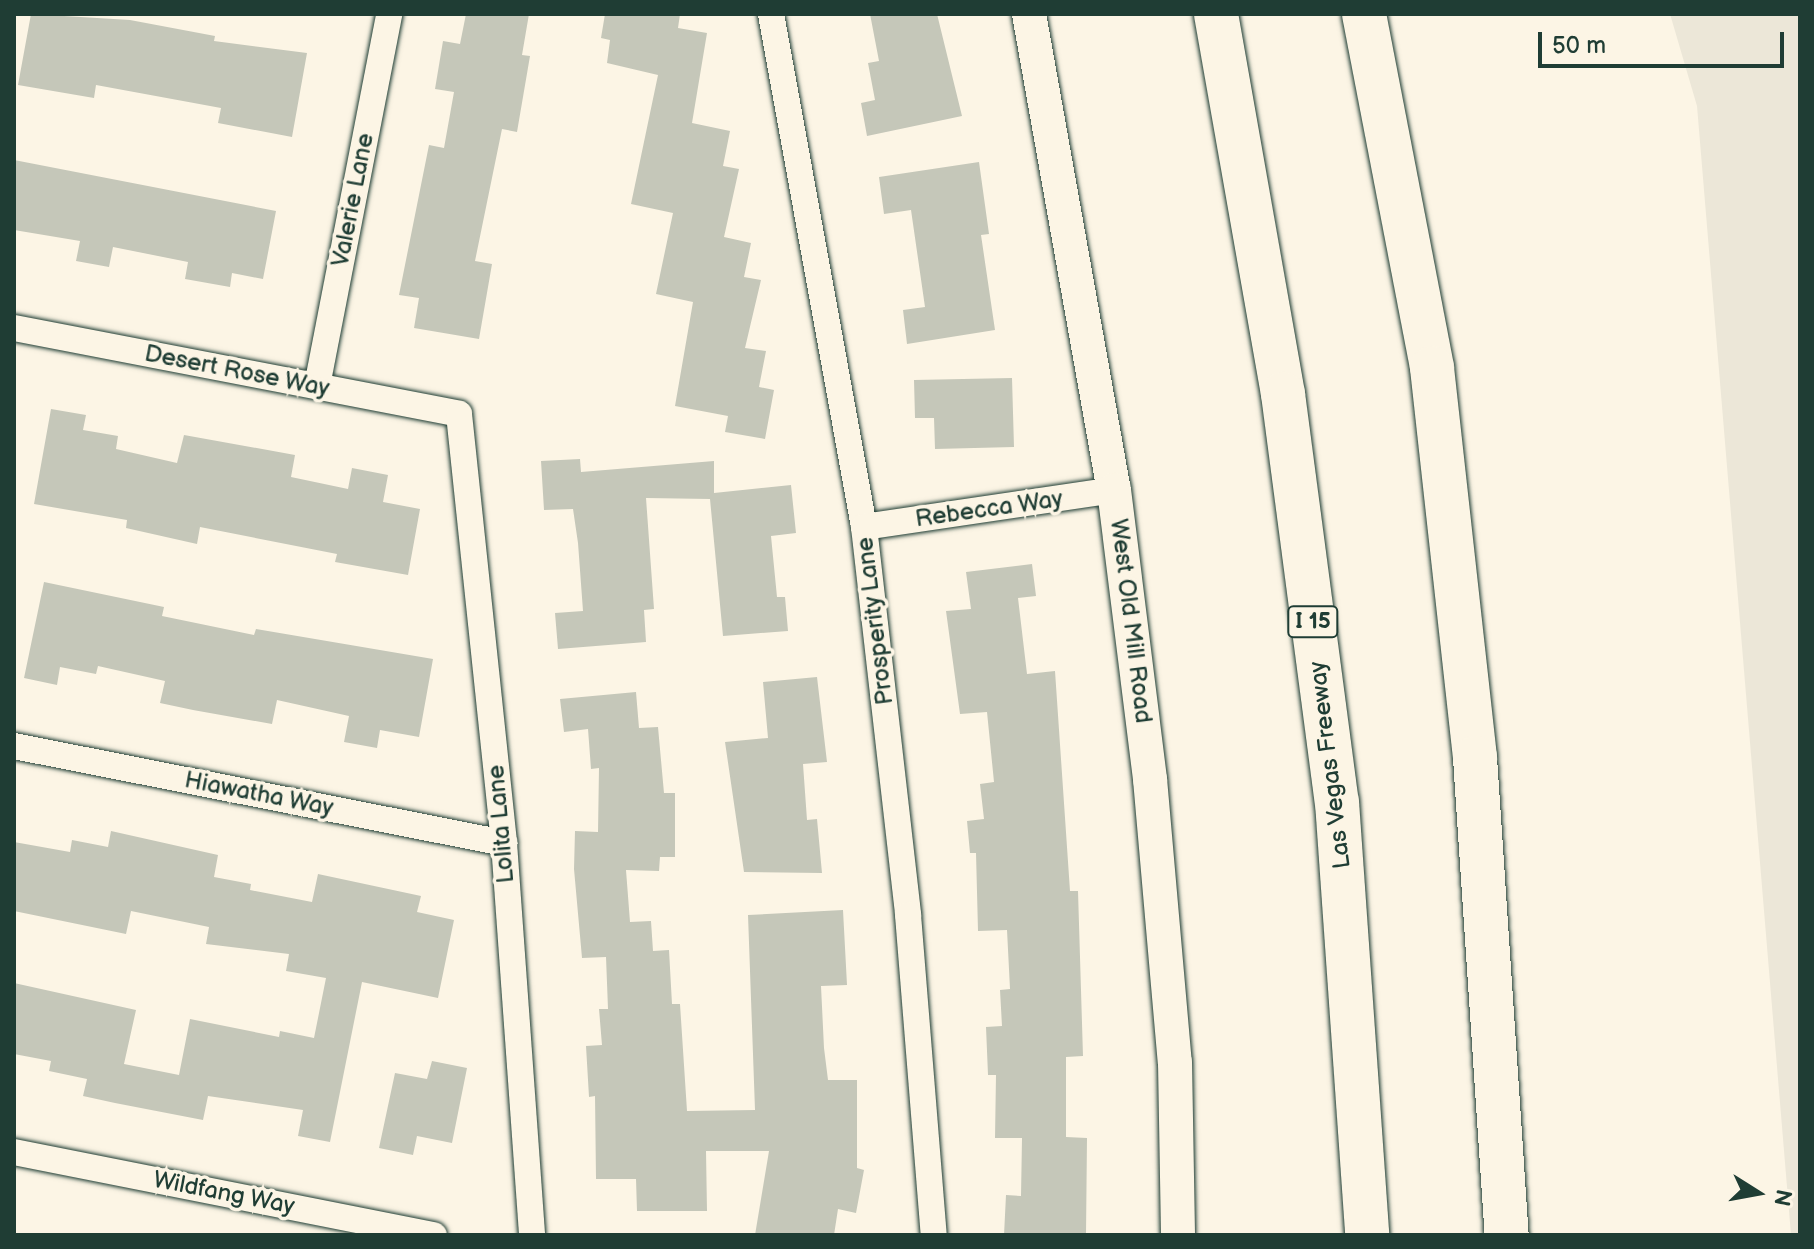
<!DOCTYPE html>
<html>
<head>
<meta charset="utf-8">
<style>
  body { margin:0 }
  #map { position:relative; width:1814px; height:1249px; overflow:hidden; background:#fcf5e5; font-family:"Balsamiq Sans",sans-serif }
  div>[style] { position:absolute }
  .built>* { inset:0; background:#ece7d8 }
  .building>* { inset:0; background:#c5c7b9 }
  .roads { filter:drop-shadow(0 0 2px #1f3d34) drop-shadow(0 0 2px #1f3d34) }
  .minor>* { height:26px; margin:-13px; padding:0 13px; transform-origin:13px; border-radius:13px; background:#fcf5e5 }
  .tertiary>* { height:34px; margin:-17px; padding:0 17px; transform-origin:17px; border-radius:17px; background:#fcf5e5 }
  .motorway>* { height:44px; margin:-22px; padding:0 22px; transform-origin:22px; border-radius:22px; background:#fcf5e5 }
  span { translate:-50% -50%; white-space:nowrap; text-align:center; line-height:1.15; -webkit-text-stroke:7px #fcf5e5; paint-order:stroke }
  .shield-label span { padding:2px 6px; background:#fcf5e5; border:2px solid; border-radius:6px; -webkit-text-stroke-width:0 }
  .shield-label { font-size:22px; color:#1f3d34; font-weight:700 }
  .street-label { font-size:24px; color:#1f3d34 }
  .frame { position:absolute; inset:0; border:16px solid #1f3d34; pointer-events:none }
  .north { position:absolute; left:1718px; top:1153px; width:80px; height:80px; -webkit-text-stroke:6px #fcf5e5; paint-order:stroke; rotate:101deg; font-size:22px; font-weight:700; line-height:32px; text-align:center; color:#1f3d34 }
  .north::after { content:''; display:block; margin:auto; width:28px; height:36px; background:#1f3d34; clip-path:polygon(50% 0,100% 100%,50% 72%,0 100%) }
  .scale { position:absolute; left:1538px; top:32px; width:246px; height:36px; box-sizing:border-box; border:4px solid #1f3d34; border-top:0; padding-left:10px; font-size:24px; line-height:28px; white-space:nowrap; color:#1f3d34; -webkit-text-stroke:6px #fcf5e5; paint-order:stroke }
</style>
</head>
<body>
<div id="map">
  <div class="built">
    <i style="clip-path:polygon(1670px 14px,1800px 14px,1800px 1235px,1791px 1235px,1697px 106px)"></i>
  </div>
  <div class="building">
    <i style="clip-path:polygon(31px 14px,130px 20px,215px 36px,214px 41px,307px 53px,292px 137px,218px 123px,221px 108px,96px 85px,94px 98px,18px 85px)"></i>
    <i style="clip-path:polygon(466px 14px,529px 14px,522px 55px,530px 56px,517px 132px,502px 129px,475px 261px,492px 264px,479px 339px,414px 328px,419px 298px,399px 295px,429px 145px,444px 148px,454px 92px,435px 89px,443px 41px,460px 44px)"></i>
    <i style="clip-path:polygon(605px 14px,680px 14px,678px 28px,707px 33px,692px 123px,730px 131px,723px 166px,739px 169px,724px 237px,751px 243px,744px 277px,761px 280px,745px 348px,766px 351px,759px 387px,774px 390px,765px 439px,725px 432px,728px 416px,675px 406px,693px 302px,656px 294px,673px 213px,631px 204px,658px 75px,607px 63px,610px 40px,601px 38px)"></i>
    <i style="clip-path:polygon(870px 14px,937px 14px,962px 116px,867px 136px,861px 103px,875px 100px,868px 63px,879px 61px)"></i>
    <i style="clip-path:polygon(14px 160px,276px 211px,263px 279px,232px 273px,230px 287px,185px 279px,188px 262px,113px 247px,109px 267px,76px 261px,80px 241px,14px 230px)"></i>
    <i style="clip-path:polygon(979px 162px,989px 234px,981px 235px,995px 330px,907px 344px,903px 310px,925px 307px,911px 210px,884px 214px,879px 177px)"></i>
    <i style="clip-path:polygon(1012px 378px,1014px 447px,935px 449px,934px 418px,915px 418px,914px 380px)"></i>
    <i style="clip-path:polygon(51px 409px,86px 415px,83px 430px,118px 436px,116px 449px,177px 463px,184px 435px,295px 455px,291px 477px,348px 489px,352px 468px,388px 475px,383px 502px,420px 509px,408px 575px,335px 562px,337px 554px,200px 527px,197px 544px,126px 528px,127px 520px,34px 504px)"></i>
    <i style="clip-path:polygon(580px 459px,581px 472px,714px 461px,714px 493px,791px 485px,796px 533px,771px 536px,777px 597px,785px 597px,788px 631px,723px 636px,710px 499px,646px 498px,654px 609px,644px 610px,646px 642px,558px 649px,555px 613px,583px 611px,578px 543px,573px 509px,544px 510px,541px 461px)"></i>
    <i style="clip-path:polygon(1032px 564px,1036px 596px,1018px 598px,1027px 674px,1055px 671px,1070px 891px,1078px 891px,1083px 1056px,1066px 1057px,1066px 1137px,1087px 1138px,1086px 1235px,1004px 1235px,1006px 1195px,1021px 1196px,1022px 1138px,995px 1138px,996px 1075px,988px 1075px,986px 1027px,1002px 1026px,1000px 990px,1010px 989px,1007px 930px,978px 931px,976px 853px,970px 853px,967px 821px,984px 819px,980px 784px,994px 782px,987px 712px,960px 714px,946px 611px,971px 609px,966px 572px)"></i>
    <i style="clip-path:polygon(44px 582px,164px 607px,162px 616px,254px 635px,256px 629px,433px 659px,419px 737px,380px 730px,377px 748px,344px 742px,349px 716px,277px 700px,272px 724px,193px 710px,160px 703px,165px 681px,98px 666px,96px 674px,60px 667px,57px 685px,24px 678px)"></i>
    <i style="clip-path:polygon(817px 677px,827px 762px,803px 764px,807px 820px,817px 819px,822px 873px,744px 872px,725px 742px,768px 738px,763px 682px)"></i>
    <i style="clip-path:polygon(636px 692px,639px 728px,658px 727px,664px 793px,675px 793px,675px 857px,660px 857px,659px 871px,626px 870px,630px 922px,651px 921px,653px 951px,669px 950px,672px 1004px,680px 1004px,687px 1111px,755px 1110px,748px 915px,843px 910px,847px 985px,821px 986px,824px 1048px,828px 1080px,857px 1080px,857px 1168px,864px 1170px,856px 1213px,838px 1209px,834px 1235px,755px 1235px,769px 1151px,706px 1151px,707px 1211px,637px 1211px,636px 1179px,596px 1179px,595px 1096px,589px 1097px,586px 1046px,602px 1045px,599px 1009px,608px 1009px,606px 957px,582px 958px,574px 869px,575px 831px,598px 832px,599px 768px,591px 769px,588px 729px,564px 732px,560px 699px)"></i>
    <i style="clip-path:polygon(111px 831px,218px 855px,214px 877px,251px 884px,250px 890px,312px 902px,318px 874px,421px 896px,417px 912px,454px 920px,438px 998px,362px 982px,330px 1142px,298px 1136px,303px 1110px,208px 1096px,203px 1120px,115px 1103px,83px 1096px,87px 1079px,49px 1071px,51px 1061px,14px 1054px,14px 983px,136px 1010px,124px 1064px,179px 1075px,190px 1019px,279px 1037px,280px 1031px,314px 1038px,326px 978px,286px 971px,289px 954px,206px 944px,209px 927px,131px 911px,126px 934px,14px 911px,14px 842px,70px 852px,72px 840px,108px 847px)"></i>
    <i style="clip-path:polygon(432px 1061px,467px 1068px,452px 1143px,417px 1136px,413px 1155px,379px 1148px,395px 1073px,427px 1079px)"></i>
  </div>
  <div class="roads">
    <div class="minor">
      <i style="left:771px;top:14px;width:521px;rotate:79.72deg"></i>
      <i style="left:864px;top:527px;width:390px;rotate:83.5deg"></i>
      <i style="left:908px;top:915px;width:321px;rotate:85.4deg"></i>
      <i style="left:14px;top:328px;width:453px;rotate:10.9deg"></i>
      <i style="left:459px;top:414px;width:431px;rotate:84deg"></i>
      <i style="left:504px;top:843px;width:393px;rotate:85.9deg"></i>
      <i style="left:317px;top:386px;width:379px;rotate:-79deg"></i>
      <i style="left:864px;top:527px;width:253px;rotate:-8.4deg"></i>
      <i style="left:14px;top:746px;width:500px;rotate:11.2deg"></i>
      <i style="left:14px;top:1152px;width:428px;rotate:11.2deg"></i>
    </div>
    <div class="tertiary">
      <i style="left:1029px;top:14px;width:484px;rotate:79.9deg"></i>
      <i style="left:1114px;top:490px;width:291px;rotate:82.9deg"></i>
      <i style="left:1150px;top:779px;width:284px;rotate:85deg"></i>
      <i style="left:1175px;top:1062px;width:173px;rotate:89deg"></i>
    </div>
    <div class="motorway">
      <i style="left:1216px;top:14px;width:386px;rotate:80deg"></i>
      <i style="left:1283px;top:394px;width:412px;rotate:82.5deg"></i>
      <i style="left:1337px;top:802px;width:434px;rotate:86deg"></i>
      <i style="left:1364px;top:14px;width:360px;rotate:79.1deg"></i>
      <i style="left:1432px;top:368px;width:392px;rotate:83.7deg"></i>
      <i style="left:1475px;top:758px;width:478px;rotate:86.2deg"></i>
    </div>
  </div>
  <div class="shield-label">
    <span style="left:1313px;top:622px">I 15</span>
  </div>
  <div class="street-label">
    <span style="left:353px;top:200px;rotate:-79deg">Valerie Lane</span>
    <span style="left:237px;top:371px;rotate:11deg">Desert Rose Way</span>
    <span style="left:989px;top:509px;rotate:-8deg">Rebecca Way</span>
    <span style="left:875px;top:621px;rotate:-97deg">Prosperity Lane</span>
    <span style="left:1131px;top:621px;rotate:83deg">West Old Mill Road</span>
    <span style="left:1330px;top:765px;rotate:-97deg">Las Vegas Freeway</span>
    <span style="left:259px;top:794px;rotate:11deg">Hiawatha Way</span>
    <span style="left:501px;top:824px;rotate:-95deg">Lolita Lane</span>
    <span style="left:224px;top:1193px;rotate:11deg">Wildfang Way</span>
  </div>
  <div class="frame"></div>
  <div class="north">N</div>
  <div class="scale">50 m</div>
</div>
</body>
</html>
